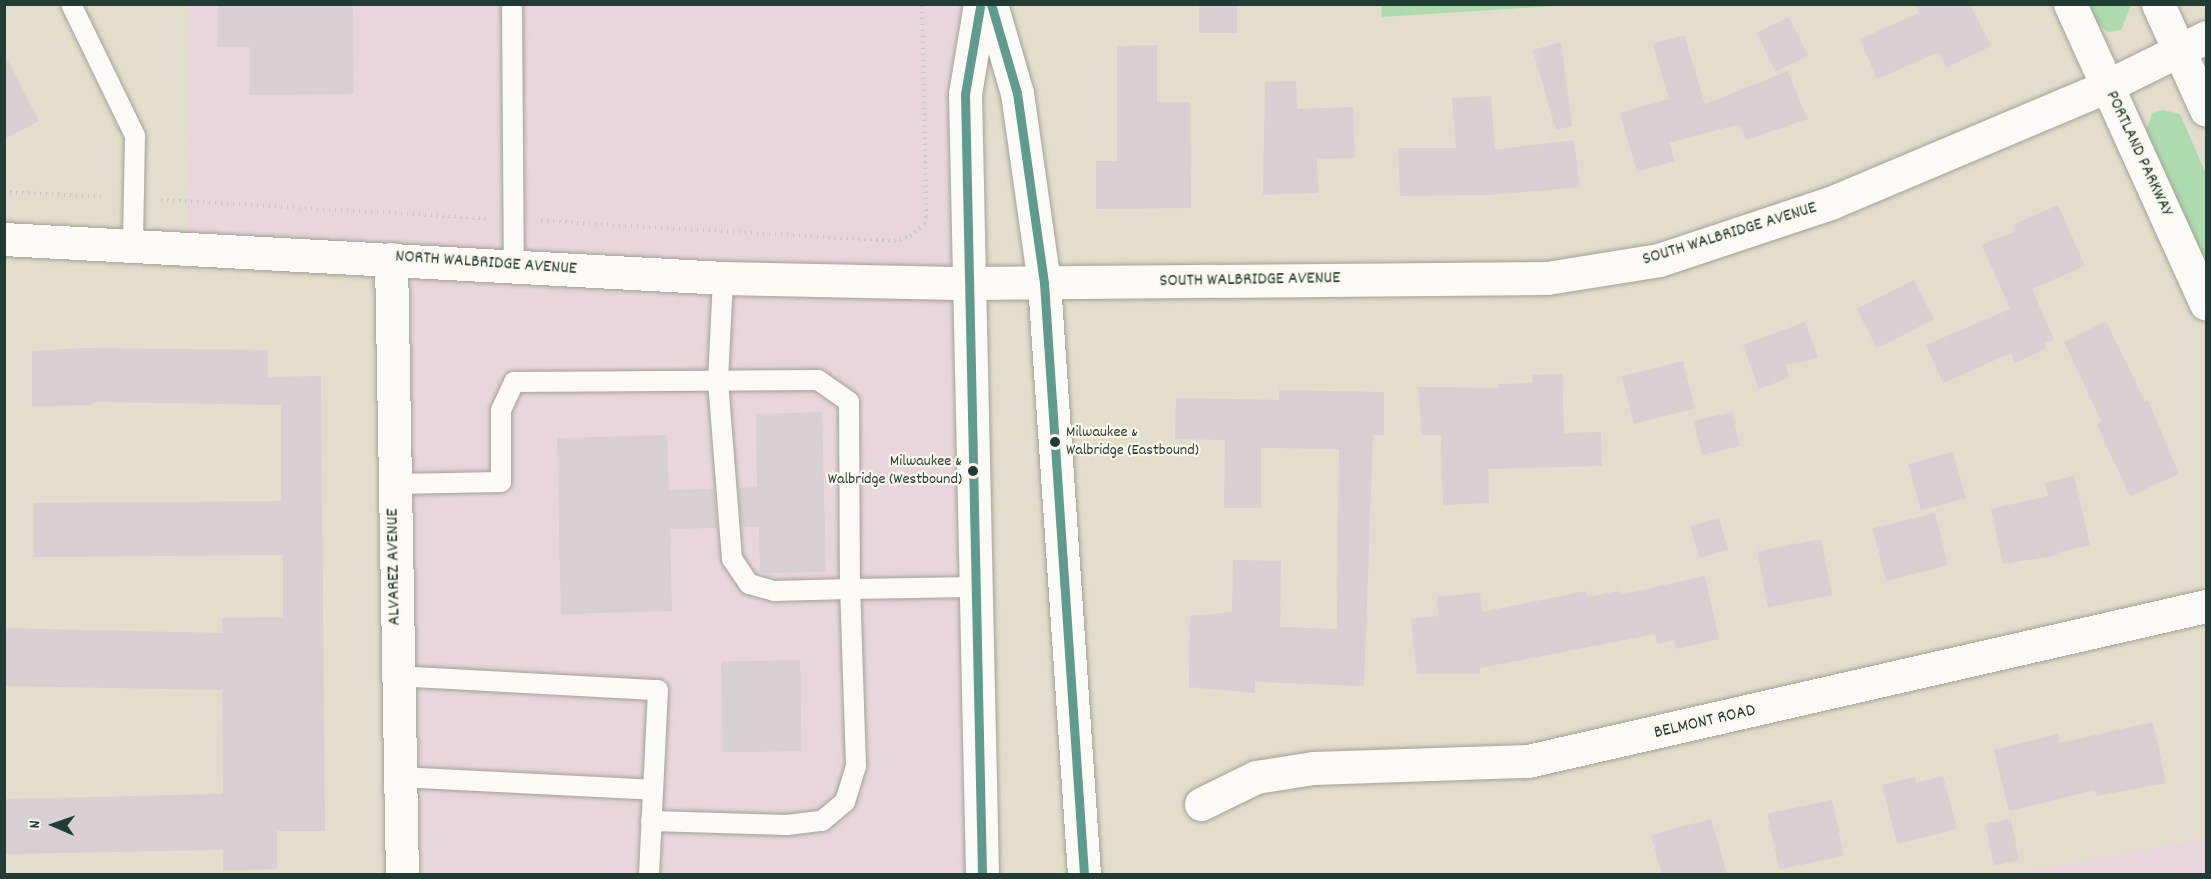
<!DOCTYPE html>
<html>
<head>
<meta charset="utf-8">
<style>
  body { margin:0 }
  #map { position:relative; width:2211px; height:879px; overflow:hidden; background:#e2ddcc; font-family:Dekko,sans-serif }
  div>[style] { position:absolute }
  .built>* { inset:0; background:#e8d6dc }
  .green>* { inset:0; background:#aedaaf }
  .building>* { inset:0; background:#d8d0d3; transform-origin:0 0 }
  .path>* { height:4px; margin-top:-2px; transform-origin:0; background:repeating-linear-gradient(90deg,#c8cac5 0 1.5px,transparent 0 6px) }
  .roads { filter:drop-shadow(0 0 2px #a1a297) drop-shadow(0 0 2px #a1a297) }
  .service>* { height:20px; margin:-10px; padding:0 10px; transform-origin:10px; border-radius:10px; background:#fbfaf7 }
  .minor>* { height:33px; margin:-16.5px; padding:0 16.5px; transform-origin:16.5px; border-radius:16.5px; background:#fbfaf7 }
  .tertiary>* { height:33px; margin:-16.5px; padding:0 16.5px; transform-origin:16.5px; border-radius:16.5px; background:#fbfaf7 }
  .bus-1>* { height:9px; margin:-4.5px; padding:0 4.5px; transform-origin:4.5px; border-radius:4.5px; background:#609c8d }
  .dots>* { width:16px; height:16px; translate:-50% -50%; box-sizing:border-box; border:3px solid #fbf7ec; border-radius:50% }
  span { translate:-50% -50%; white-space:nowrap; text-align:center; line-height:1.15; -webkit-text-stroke:4.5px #fbf7ec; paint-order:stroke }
  .bus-label { font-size:16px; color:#1f3d34 }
  .left { translate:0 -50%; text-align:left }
  .right { translate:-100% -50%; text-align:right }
  .street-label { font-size:18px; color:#1f3d34 }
  .frame { position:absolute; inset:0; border:6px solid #1f3d34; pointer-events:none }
  .north { position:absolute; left:24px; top:795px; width:60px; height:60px; -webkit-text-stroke:4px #fbf7ec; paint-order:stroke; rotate:272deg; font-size:16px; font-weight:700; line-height:24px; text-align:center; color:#1f3d34 }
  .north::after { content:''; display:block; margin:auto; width:21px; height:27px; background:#1f3d34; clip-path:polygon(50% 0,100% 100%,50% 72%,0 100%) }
</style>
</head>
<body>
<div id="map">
  <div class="built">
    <i style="clip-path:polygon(189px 5px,980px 5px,982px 874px,402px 874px,391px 259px,187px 248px)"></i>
    <i style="clip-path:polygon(2206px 838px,2206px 874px,2014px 874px)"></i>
  </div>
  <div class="green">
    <i style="clip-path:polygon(1381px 5px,1381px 4px,1569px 5px,1382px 17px)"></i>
    <i style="clip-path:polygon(2087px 5px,2130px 4px,2131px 6px,2121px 30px,2108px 32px,2095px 22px)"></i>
    <i style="clip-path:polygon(2163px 110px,2180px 114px,2206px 174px,2206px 273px,2144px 136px,2152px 113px)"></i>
  </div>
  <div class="building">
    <i style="clip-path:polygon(218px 4px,353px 4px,354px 94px,250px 95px,250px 47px,218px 47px)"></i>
    <i style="left:1199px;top:4px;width:38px;height:29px"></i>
    <i style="clip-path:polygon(1915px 4px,1970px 4px,1991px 46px,1946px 68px,1939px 52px,1877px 79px,1860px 39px,1919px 13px)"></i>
    <i style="left:1789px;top:17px;width:43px;height:36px;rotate:64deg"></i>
    <i style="clip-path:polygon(1684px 35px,1705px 104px,1788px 71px,1807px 119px,1746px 140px,1739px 124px,1669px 143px,1675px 161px,1637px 172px,1620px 113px,1669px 99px,1653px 44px)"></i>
    <i style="clip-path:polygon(1561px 42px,1572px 126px,1556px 130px,1533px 50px)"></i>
    <i style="clip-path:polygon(1157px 45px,1157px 102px,1190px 102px,1191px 208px,1096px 209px,1096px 161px,1117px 161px,1117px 46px)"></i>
    <i style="clip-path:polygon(4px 53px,39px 121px,4px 139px)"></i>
    <i style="clip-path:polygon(1296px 81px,1297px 109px,1353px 107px,1355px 158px,1317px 159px,1318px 193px,1263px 195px,1265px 82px)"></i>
    <i style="clip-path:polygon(1491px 96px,1495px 150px,1574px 140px,1580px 187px,1490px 195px,1400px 196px,1398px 148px,1456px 148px,1452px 98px)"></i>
    <i style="clip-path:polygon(2058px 205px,2085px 266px,2032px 289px,2054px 340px,2045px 343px,2046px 348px,2015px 363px,2011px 353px,1943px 383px,1926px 345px,2010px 309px,1982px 245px,2015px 231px,2013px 225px)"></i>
    <i style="left:1914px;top:280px;width:44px;height:64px;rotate:63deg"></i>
    <i style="clip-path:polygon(2106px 321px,2145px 402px,2148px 400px,2179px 474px,2130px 496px,2097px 425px,2102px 422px,2064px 342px)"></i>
    <i style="clip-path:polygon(1805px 322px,1818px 358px,1786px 365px,1789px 378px,1759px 389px,1743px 345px)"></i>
    <i style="clip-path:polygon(84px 348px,268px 350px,268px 377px,321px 376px,325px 831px,277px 831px,277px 869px,223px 870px,223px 850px,4px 854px,4px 799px,223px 794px,222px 690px,4px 686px,4px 628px,222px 633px,222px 618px,283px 617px,283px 555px,34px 557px,34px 503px,281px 501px,281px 405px,92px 402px,92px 405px,32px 406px,32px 351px)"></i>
    <i style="left:1683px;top:361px;width:49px;height:63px;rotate:76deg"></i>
    <i style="clip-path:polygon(1562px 374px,1564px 433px,1601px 432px,1602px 466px,1488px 469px,1489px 503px,1443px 505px,1441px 435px,1422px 435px,1418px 387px,1499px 388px,1499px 384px,1533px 383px,1532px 375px)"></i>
    <i style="clip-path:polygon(1279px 390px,1384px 392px,1384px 435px,1373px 435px,1364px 686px,1255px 682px,1255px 693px,1189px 687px,1190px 616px,1232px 612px,1233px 560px,1281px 561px,1280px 627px,1337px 629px,1339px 449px,1261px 448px,1261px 508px,1224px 508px,1225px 440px,1175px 439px,1176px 398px,1279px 400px)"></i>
    <i style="clip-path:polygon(822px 412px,826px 572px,760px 573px,759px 527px,742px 527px,738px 488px,757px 487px,756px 414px)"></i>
    <i style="left:1732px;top:412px;width:35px;height:39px;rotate:77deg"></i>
    <i style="clip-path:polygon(667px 435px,669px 490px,714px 489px,717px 528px,670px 529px,672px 611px,561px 614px,557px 438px)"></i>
    <i style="left:1953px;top:452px;width:48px;height:46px;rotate:75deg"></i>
    <i style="clip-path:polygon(2074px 476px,2090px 545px,2060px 552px,2060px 555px,2003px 564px,1991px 509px,2048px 496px,2045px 483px)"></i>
    <i style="left:1935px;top:513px;width:54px;height:64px;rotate:76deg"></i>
    <i style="left:1719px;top:518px;width:33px;height:30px;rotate:74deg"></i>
    <i style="left:1821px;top:539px;width:57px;height:65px;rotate:79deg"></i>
    <i style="clip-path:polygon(1705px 576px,1719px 639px,1676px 649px,1674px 640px,1657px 644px,1655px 634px,1480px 668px,1480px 674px,1417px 674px,1411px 619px,1439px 616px,1437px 597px,1480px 593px,1482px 612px,1586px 591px,1588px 597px,1619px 591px,1620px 595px)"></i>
    <i style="left:800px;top:660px;width:91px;height:79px;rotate:89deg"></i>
    <i style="clip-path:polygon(2153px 722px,2166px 783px,2096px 796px,2095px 790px,2009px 811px,1994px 750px,2058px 734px,2060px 743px)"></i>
    <i style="clip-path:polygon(1943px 776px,1957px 829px,1897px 844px,1882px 785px,1915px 777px,1916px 783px)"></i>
    <i style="left:1832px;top:800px;width:57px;height:66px;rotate:78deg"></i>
    <i style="clip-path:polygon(1711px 819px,1727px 874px,1662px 874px,1651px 835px)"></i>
    <i style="left:2011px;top:819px;width:42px;height:26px;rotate:79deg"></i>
  </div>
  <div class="path">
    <i style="left:4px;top:192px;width:102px;rotate:2.8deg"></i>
    <i style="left:161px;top:200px;width:325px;rotate:3.2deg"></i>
    <i style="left:541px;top:221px;width:354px;rotate:3.2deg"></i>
    <i style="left:894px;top:241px;width:17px;rotate:-17deg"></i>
    <i style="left:910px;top:236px;width:19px;rotate:-39deg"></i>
    <i style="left:925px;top:224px;width:7px;rotate:-82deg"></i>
    <i style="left:926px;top:217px;width:213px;rotate:-91.1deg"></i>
  </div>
  <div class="roads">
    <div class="service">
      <i style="left:71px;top:4px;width:147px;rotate:64.1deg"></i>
      <i style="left:135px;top:136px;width:109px;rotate:91.1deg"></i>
      <i style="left:512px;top:4px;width:263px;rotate:89.6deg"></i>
      <i style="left:394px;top:484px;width:107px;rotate:-1.1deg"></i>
      <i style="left:501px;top:482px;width:72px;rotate:-90deg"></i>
      <i style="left:501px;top:410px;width:31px;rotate:-65deg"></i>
      <i style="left:514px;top:382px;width:304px;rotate:-0.4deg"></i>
      <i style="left:818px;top:380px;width:38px;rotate:35deg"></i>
      <i style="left:849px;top:402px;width:187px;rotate:89.7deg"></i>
      <i style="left:850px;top:589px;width:126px;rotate:-0.9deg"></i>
      <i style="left:396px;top:676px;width:262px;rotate:3.1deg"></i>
      <i style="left:658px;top:690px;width:184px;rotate:92.8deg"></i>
      <i style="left:399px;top:777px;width:254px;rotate:2.9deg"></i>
      <i style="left:651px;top:821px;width:136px;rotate:1.7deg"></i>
      <i style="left:787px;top:825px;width:35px;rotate:-7deg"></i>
      <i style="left:822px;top:821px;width:30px;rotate:-40deg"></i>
      <i style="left:845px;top:802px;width:38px;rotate:-73deg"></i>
      <i style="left:856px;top:766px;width:177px;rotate:-91.9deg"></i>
      <i style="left:850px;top:589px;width:76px;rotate:178.5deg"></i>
      <i style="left:774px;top:591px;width:26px;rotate:-164deg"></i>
      <i style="left:749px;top:584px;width:30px;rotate:-124deg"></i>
      <i style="left:732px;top:559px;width:179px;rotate:-94.5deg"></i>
      <i style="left:718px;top:381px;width:103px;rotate:-87.2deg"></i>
    </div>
    <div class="minor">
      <i style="left:2070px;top:4px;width:329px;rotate:65.6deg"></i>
      <i style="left:2158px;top:4px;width:116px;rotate:65.6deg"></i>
      <i style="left:4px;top:239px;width:720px;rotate:3.1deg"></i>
      <i style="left:723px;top:278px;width:245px;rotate:1.2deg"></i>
      <i style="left:968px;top:283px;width:579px;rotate:-0.49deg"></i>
      <i style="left:1547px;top:278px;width:113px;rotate:-9.1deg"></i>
      <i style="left:1659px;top:260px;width:183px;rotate:-18.4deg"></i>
      <i style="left:1833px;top:202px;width:298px;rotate:-22.9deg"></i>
      <i style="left:2107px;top:86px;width:110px;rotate:-26.3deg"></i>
      <i style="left:391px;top:259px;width:615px;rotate:88.98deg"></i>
      <i style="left:1201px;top:804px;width:61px;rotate:-26.1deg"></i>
      <i style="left:1256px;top:777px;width:58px;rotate:-9deg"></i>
      <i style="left:1313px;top:768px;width:215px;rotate:-1.9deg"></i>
      <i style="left:1528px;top:761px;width:695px;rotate:-12.88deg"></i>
    </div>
    <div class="tertiary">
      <i style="left:980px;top:4px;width:91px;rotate:99.5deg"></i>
      <i style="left:965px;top:94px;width:780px;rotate:88.75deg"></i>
      <i style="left:991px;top:4px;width:93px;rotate:73.7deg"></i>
      <i style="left:1017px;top:93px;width:192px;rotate:81.9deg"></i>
      <i style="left:1044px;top:283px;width:592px;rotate:86.13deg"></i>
    </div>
  </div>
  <div class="bus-1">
    <i style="left:991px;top:4px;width:93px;rotate:73.7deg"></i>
    <i style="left:1017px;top:93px;width:192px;rotate:81.9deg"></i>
    <i style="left:1044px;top:283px;width:592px;rotate:86.13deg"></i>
    <i style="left:980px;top:7px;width:88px;rotate:99.8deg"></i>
    <i style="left:965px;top:94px;width:780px;rotate:88.75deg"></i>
  </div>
  <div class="dots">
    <i style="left:1055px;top:442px;background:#1f3d34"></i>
    <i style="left:973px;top:471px;background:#1f3d34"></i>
  </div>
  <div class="bus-label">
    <span class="left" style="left:1066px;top:442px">Milwaukee &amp;<br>Walbridge (Eastbound)</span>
    <span class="right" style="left:962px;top:471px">Milwaukee &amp;<br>Walbridge (Westbound)</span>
  </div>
  <div class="street-label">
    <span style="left:2138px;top:154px;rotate:65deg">PORTLAND PARKWAY</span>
    <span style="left:1730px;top:235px;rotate:-17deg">SOUTH WALBRIDGE AVENUE</span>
    <span style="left:486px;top:264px;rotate:4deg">NORTH WALBRIDGE AVENUE</span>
    <span style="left:1250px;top:281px;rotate:-1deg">SOUTH WALBRIDGE AVENUE</span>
    <span style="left:395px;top:567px;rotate:-91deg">ALVAREZ AVENUE</span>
    <span style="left:1705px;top:723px;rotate:-13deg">BELMONT ROAD</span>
  </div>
  <div class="frame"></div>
  <div class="north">N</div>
</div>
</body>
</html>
